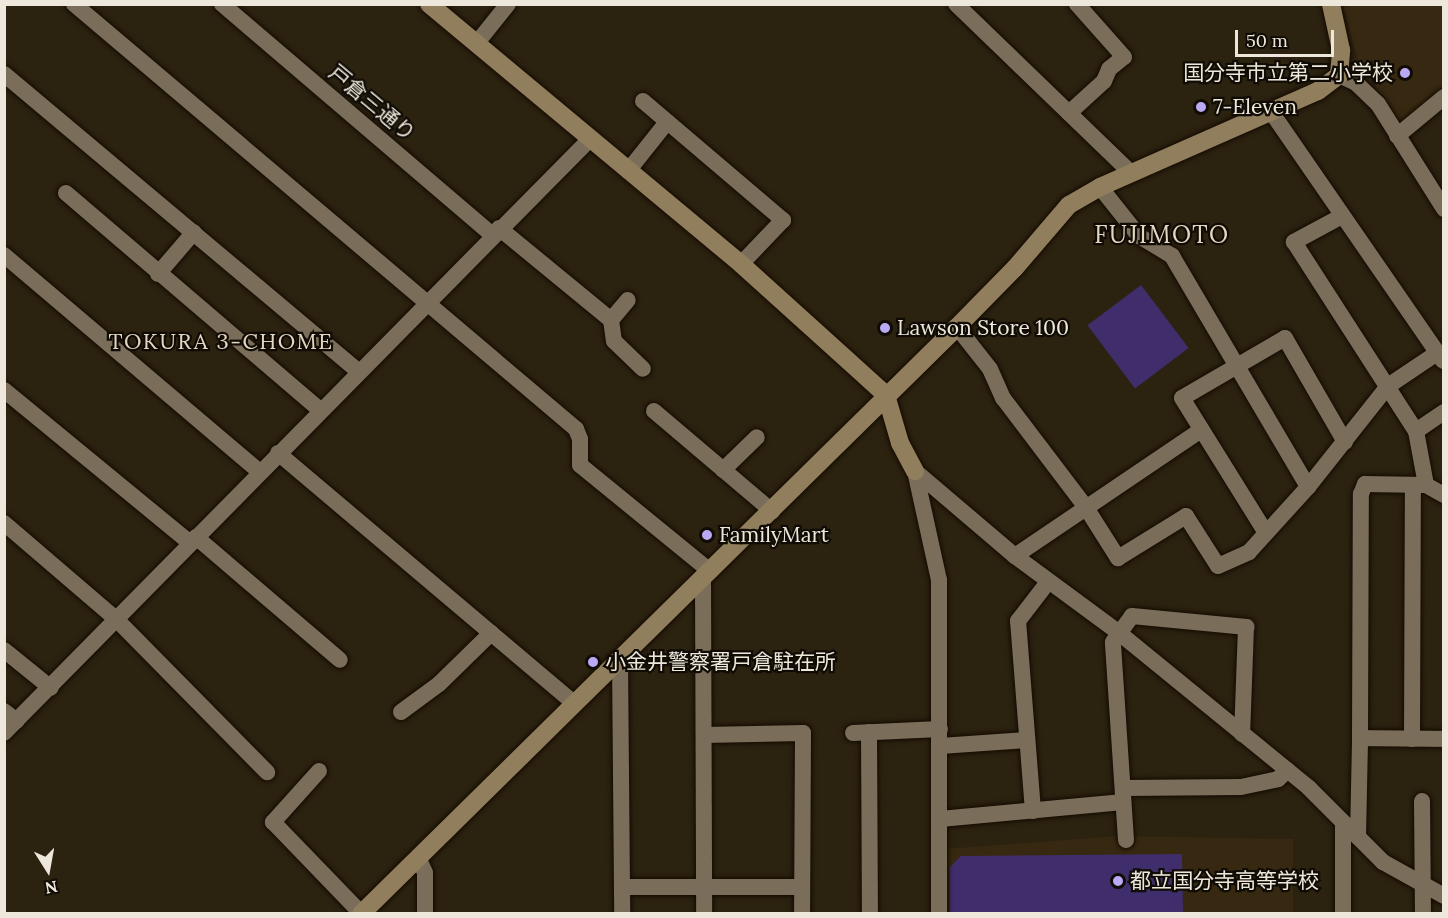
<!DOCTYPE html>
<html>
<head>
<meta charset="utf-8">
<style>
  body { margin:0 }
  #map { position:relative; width:1448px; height:918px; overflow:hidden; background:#2c2210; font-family:Lora,"Noto Sans JP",serif }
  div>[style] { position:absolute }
  .built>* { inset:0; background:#372911 }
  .green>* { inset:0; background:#3f2e6b; transform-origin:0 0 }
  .roads { filter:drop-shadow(0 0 2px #140b00) drop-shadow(0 0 2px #140b00) }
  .street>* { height:16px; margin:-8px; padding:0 8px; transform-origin:8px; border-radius:8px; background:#7a6e5b }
  .secondary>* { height:18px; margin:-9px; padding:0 9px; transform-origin:9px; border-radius:9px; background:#917e5d }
  .dots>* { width:16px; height:16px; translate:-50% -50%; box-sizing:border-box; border:3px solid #100c05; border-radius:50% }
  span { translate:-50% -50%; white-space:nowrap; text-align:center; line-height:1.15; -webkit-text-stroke:4.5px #100c05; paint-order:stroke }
  .poi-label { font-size:21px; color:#eee7dc }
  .right { translate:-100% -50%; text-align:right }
  .left { translate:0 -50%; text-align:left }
  .street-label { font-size:21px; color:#eee7dc }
  .neighbourhood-label { font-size:22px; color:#e4d7c1; letter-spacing:1.5px }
  .quarter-label { font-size:24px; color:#e4d7c1; letter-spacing:1.5px }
  .frame { position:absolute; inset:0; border:6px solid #eee7dc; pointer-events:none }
  .north { position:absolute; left:18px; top:840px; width:60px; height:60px; -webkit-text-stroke:4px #100c05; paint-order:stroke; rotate:169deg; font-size:16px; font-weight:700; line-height:24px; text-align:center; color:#eee7dc }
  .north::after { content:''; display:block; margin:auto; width:21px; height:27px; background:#eee7dc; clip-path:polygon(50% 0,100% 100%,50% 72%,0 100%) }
  .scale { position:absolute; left:1235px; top:30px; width:99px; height:27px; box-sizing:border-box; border:3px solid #eee7dc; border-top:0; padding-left:8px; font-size:18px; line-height:21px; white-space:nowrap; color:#eee7dc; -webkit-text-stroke:4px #100c05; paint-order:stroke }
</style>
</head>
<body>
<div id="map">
  <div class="built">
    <i style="clip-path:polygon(1343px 5px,1443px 5px,1443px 88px,1400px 124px,1357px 58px)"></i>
    <i style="clip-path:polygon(1119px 836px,1293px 839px,1293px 913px,944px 914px,944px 849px)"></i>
  </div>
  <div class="green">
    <i style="left:1141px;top:285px;width:79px;height:67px;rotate:53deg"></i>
    <i style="clip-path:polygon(1182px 854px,1183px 913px,950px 913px,950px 867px,961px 856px)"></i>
  </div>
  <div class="roads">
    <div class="street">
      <i style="left:74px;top:4px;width:658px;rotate:40.25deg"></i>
      <i style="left:576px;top:429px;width:11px;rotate:68deg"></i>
      <i style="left:580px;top:439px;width:26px;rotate:90deg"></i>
      <i style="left:580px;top:465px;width:168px;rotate:39.2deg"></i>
      <i style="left:222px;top:4px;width:355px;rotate:40.5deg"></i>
      <i style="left:956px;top:4px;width:243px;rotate:44deg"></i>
      <i style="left:476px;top:44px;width:51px;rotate:-51.3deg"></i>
      <i style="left:4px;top:74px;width:463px;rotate:40deg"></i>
      <i style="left:1339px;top:75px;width:19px;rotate:25deg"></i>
      <i style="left:1356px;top:83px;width:30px;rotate:44deg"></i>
      <i style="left:1378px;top:104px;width:124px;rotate:57.8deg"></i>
      <i style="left:643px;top:101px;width:184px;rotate:40.4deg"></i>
      <i style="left:783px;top:220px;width:61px;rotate:133.7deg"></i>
      <i style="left:1069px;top:113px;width:47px;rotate:-42.4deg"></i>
      <i style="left:1104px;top:81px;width:13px;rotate:-67deg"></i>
      <i style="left:1109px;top:69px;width:19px;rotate:-39deg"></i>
      <i style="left:1124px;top:57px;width:71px;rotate:-131.6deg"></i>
      <i style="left:1272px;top:113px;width:301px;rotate:55.4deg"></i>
      <i style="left:1397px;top:136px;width:61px;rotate:-39.7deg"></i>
      <i style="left:628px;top:171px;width:63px;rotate:-51.5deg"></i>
      <i style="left:1100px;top:187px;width:63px;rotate:51.5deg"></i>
      <i style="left:1139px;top:236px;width:39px;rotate:31deg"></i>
      <i style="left:1172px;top:256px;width:268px;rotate:59.5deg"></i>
      <i style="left:66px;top:193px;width:335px;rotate:40.5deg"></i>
      <i style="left:1342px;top:216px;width:55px;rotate:151.6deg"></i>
      <i style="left:1294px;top:242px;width:225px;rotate:57.2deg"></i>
      <i style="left:1416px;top:431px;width:55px;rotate:79.5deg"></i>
      <i style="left:499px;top:228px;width:145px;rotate:39.4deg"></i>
      <i style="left:611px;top:320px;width:21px;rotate:82deg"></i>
      <i style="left:614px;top:341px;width:40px;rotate:44deg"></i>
      <i style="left:4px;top:255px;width:336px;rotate:40.3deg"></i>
      <i style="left:158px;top:274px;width:55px;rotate:-49.4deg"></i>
      <i style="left:611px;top:320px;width:26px;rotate:-50deg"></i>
      <i style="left:957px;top:327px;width:53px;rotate:51.8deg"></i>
      <i style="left:990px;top:369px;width:32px;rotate:66deg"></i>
      <i style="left:1003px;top:398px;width:136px;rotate:52.8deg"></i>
      <i style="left:1085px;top:506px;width:62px;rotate:57.6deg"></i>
      <i style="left:1118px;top:558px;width:80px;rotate:-31.7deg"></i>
      <i style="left:1186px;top:516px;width:59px;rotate:57.4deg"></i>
      <i style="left:1218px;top:566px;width:34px;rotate:-24deg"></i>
      <i style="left:1249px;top:552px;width:88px;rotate:-47.8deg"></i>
      <i style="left:1308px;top:487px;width:129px;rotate:-51.6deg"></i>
      <i style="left:1388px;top:386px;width:59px;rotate:-34deg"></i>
      <i style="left:4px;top:390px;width:241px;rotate:39.4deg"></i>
      <i style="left:654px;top:411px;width:155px;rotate:40.3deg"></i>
      <i style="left:1416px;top:431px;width:34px;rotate:-34deg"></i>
      <i style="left:278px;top:453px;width:389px;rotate:40.2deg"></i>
      <i style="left:723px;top:470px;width:47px;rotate:-44.1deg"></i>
      <i style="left:915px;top:471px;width:131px;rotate:40.4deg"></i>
      <i style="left:1015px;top:556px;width:128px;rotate:36.4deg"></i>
      <i style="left:1118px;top:632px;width:247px;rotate:39.2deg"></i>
      <i style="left:1309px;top:788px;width:105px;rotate:45deg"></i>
      <i style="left:1383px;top:862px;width:70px;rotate:29.1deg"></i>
      <i style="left:915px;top:471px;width:112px;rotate:77.6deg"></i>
      <i style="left:939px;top:580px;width:334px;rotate:90deg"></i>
      <i style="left:4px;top:523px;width:149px;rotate:40.6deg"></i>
      <i style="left:117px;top:620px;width:214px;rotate:45.4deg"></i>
      <i style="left:1266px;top:533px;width:159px;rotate:-121.9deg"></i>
      <i style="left:1182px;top:398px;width:119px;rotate:-30.2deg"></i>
      <i style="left:1285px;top:338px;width:120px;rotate:60deg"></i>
      <i style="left:196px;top:537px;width:189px;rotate:40.5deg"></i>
      <i style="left:1015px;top:556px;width:225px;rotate:-34.1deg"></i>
      <i style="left:703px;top:578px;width:336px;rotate:89.8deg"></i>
      <i style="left:4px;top:650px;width:60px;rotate:39deg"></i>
      <i style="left:620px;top:660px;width:254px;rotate:89.5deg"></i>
      <i style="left:4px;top:711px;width:16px;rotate:38deg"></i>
      <i style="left:401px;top:712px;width:47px;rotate:-36.4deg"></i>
      <i style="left:439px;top:684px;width:73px;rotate:-44.4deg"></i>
      <i style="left:869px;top:732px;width:182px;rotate:89.7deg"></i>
      <i style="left:4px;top:733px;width:834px;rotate:-45.39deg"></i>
      <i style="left:853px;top:733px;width:87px;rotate:-2.6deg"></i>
      <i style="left:704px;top:735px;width:99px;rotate:-1.2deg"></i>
      <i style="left:803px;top:733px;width:181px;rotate:90.3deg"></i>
      <i style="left:1360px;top:738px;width:244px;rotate:-89.8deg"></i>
      <i style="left:1361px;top:494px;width:11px;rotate:-68deg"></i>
      <i style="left:1365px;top:484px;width:61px;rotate:0.9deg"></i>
      <i style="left:1426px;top:485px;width:21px;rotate:29deg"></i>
      <i style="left:1412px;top:739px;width:253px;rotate:-89.8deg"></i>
      <i style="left:940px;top:746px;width:87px;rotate:-3.9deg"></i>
      <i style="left:319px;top:771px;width:69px;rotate:132deg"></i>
      <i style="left:273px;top:822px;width:127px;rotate:46deg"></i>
      <i style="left:1124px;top:788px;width:117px;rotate:-0.5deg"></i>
      <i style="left:1241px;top:787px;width:38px;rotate:-12deg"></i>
      <i style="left:1278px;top:779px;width:13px;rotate:-42deg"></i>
      <i style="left:1422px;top:801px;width:113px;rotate:89.5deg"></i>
      <i style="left:1033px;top:811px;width:191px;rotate:-94.5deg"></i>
      <i style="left:1018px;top:621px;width:49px;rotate:-52.4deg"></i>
      <i style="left:940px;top:819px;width:184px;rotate:-5.3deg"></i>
      <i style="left:1358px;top:837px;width:99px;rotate:-88.8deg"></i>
      <i style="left:1360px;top:738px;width:84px;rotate:0.7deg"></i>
      <i style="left:1126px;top:840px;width:198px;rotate:-93.8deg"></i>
      <i style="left:1113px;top:642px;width:32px;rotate:-54deg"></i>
      <i style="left:1132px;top:616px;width:115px;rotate:5.5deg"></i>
      <i style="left:1246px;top:627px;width:107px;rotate:92.1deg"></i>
      <i style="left:418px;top:857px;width:17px;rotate:66deg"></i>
      <i style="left:425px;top:873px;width:41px;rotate:90deg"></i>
      <i style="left:622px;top:887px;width:180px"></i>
      <i style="left:1343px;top:914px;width:91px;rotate:-90deg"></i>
    </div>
    <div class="secondary">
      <i style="left:429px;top:4px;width:406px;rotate:39.8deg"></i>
      <i style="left:741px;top:264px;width:195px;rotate:42.1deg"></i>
      <i style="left:886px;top:395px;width:50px;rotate:73.7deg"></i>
      <i style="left:900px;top:443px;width:32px;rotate:62deg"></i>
      <i style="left:361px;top:914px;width:837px;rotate:-44.56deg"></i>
      <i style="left:957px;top:327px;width:83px;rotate:-45.5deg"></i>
      <i style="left:1015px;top:268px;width:83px;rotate:-49.4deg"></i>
      <i style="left:1069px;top:205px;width:36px;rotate:-30deg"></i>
      <i style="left:1100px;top:187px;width:238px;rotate:-23.8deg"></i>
      <i style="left:1318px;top:91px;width:26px;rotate:-37deg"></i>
      <i style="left:1339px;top:75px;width:25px;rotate:-85deg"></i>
      <i style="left:1341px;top:50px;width:47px;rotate:-102.3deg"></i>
    </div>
  </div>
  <div class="dots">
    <i style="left:1405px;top:73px;background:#baaaf6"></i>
    <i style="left:1201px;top:107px;background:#baaaf6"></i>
    <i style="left:885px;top:328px;background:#baaaf6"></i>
    <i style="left:707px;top:535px;background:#baaaf6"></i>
    <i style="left:593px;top:662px;background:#baaaf6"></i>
    <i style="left:1118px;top:881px;background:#baaaf6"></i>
  </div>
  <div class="poi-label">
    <span class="right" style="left:1393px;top:73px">国分寺市立第二小学校</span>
    <span class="left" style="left:1213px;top:107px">7-Eleven</span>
    <span class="left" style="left:897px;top:328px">Lawson Store 100</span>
    <span class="left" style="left:719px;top:535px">FamilyMart</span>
    <span class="left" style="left:605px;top:662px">小金井警察署戸倉駐在所</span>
    <span class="left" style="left:1130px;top:881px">都立国分寺高等学校</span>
  </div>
  <div class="street-label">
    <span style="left:372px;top:103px;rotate:40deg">戸倉三通り</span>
  </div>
  <div class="neighbourhood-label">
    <span style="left:221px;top:342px">TOKURA 3-CHOME</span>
  </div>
  <div class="quarter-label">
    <span style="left:1162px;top:235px">FUJIMOTO</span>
  </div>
  <div class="frame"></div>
  <div class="north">N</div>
  <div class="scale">50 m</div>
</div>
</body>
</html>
